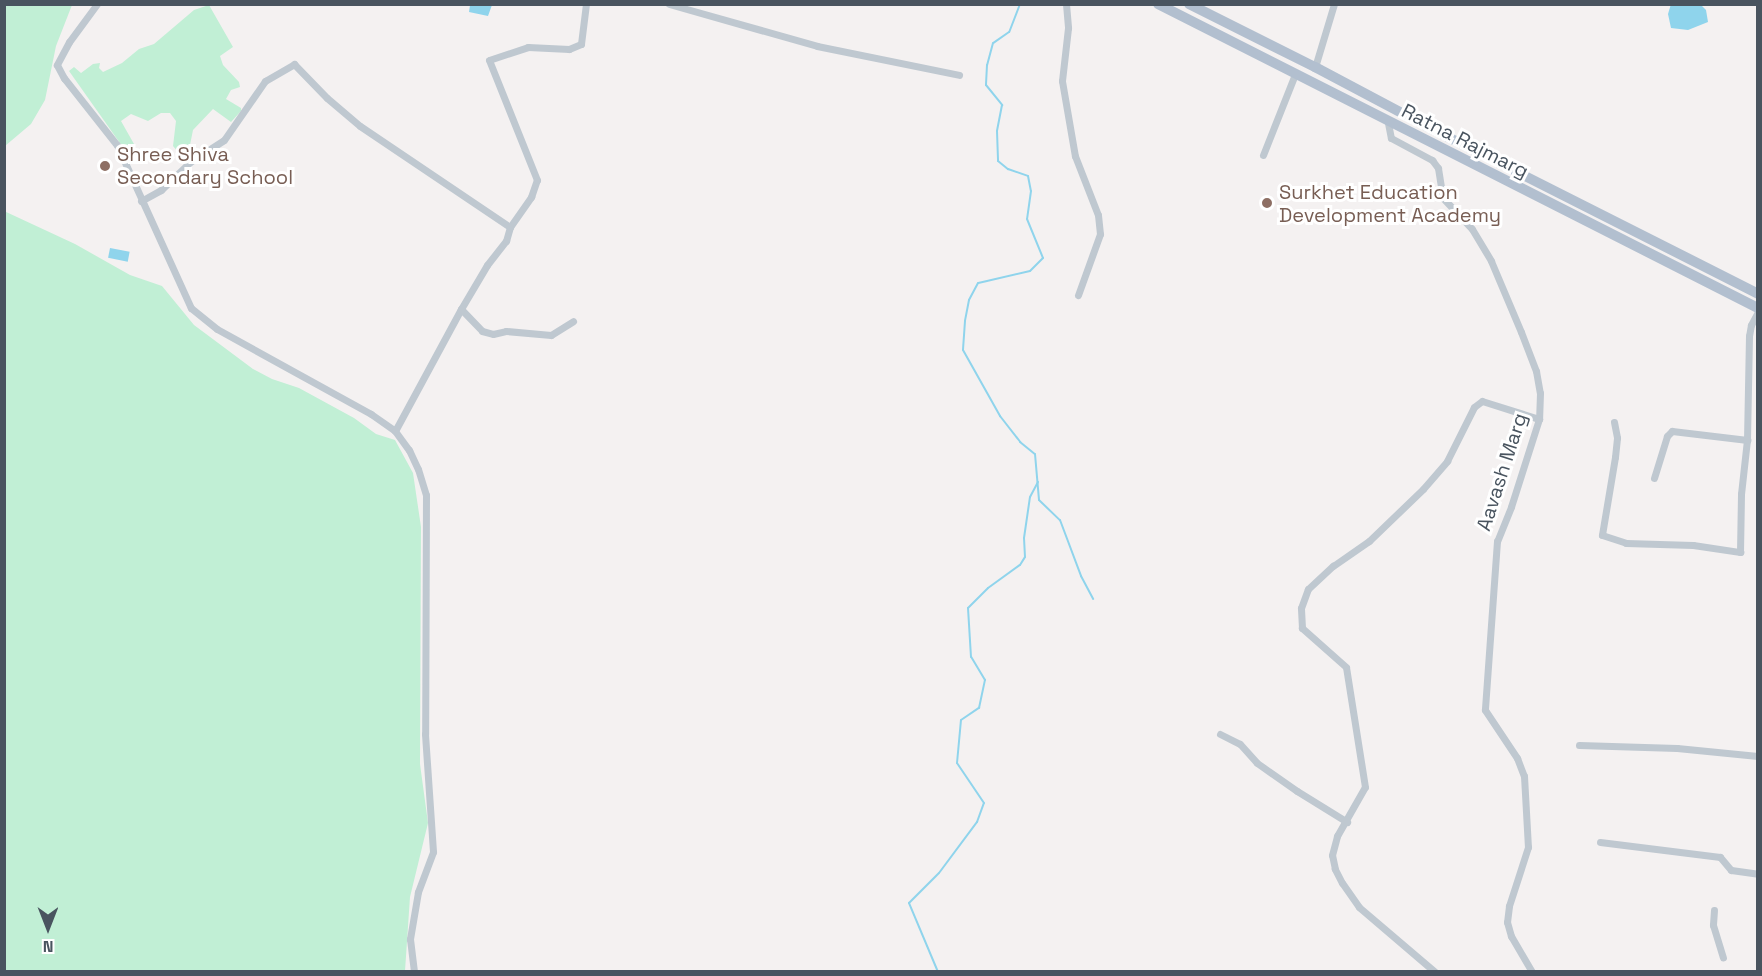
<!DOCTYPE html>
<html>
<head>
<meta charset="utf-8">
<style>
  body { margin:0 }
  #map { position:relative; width:1762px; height:976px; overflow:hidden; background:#f4f1f1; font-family:"Space Grotesk",sans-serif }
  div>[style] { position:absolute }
  .green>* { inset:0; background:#c1efd5 }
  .water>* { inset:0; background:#8fd4ec; transform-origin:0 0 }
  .stream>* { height:2px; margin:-1px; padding:0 1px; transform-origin:1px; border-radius:1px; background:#8fd4ec }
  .street>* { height:7px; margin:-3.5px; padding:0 3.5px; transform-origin:3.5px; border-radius:3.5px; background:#bfc8d0 }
  .primary>* { height:10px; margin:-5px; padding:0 5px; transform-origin:5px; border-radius:5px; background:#b2bfcf }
  .dots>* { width:16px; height:16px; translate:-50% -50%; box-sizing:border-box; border:3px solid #fff; border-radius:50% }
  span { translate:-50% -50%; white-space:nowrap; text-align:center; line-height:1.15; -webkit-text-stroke:6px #fff; paint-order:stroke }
  .street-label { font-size:20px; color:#49545f }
  .education-label { font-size:20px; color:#785e54 }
  .left { translate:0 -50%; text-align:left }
  .frame { position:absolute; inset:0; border:6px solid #49545f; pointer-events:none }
  .north { position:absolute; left:18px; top:898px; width:60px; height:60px; -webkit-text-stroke:4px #fff; paint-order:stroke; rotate:180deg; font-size:16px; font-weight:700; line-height:24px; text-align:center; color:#49545f }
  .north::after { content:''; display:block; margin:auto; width:21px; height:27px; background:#49545f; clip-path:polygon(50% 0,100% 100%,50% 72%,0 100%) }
</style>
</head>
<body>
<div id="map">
  <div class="green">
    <i style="clip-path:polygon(5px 4px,72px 5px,56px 46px,45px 100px,31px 124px,5px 146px)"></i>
    <i style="clip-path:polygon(209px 5px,233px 47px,220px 56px,223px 65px,239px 82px,240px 87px,231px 90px,226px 99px,241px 108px,241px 111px,231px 122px,213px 109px,193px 130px,190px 145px,179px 153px,173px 146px,176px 121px,170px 113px,161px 113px,148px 121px,131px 114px,121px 121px,134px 144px,132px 152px,127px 153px,69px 71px,74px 67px,81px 73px,93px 64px,100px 63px,99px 68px,103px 72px,122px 63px,139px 49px,154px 44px,194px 10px)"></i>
    <i style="clip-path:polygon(4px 211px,75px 244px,130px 275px,162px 286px,194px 325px,253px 369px,272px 379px,299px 388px,354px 418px,376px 434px,395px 440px,413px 473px,421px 527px,420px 764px,428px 823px,410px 897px,405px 971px,5px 971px)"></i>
  </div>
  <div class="water">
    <i style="clip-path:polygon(1671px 4px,1701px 5px,1706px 10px,1708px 22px,1688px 30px,1671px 28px,1668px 14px)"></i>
    <i style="clip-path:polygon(470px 5px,470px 4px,492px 5px,488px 16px,469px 12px)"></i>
    <i style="left:110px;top:248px;width:20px;height:10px;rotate:11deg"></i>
  </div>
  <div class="stream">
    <i style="left:1020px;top:4px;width:30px;rotate:111deg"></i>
    <i style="left:1009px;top:32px;width:19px;rotate:145deg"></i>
    <i style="left:993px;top:43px;width:23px;rotate:105deg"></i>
    <i style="left:987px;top:65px;width:20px;rotate:93deg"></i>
    <i style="left:986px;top:85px;width:26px;rotate:51deg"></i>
    <i style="left:1002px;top:105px;width:26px;rotate:101deg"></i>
    <i style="left:997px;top:131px;width:30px;rotate:88deg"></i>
    <i style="left:998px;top:161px;width:13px;rotate:39deg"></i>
    <i style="left:1008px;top:169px;width:21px;rotate:19deg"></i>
    <i style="left:1028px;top:176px;width:15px;rotate:79deg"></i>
    <i style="left:1031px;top:191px;width:28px;rotate:98deg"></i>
    <i style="left:1027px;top:219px;width:42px;rotate:67.7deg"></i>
    <i style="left:1043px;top:258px;width:18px;rotate:135deg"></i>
    <i style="left:1030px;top:271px;width:53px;rotate:167deg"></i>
    <i style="left:978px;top:283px;width:19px;rotate:118deg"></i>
    <i style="left:969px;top:300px;width:21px;rotate:101deg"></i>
    <i style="left:965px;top:321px;width:29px;rotate:94deg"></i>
    <i style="left:963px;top:350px;width:76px;rotate:60.7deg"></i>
    <i style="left:1000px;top:416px;width:33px;rotate:52deg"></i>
    <i style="left:1020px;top:442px;width:19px;rotate:39deg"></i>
    <i style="left:1035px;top:454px;width:46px;rotate:85deg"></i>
    <i style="left:1039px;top:500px;width:29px;rotate:44deg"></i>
    <i style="left:1060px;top:520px;width:60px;rotate:69.4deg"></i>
    <i style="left:1081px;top:576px;width:26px;rotate:62deg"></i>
    <i style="left:938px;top:972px;width:75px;rotate:-112.8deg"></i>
    <i style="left:909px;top:903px;width:42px;rotate:-45deg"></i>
    <i style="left:939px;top:873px;width:64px;rotate:-53.3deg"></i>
    <i style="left:977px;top:822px;width:20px;rotate:-70deg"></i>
    <i style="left:984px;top:803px;width:48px;rotate:-124deg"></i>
    <i style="left:957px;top:763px;width:43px;rotate:-84.7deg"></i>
    <i style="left:961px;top:720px;width:22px;rotate:-34deg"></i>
    <i style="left:979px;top:708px;width:29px;rotate:-78deg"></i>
    <i style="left:985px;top:680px;width:27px;rotate:-121deg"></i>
    <i style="left:971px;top:657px;width:49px;rotate:-93.5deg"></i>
    <i style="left:968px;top:608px;width:28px;rotate:-45deg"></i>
    <i style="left:988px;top:588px;width:39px;rotate:-36deg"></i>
    <i style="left:1020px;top:565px;width:9px;rotate:-58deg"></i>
    <i style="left:1025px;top:557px;width:19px;rotate:-93deg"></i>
    <i style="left:1024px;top:538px;width:41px;rotate:-81.7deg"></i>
    <i style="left:1030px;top:497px;width:17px;rotate:-62deg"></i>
  </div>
  <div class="street">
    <i style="left:97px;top:4px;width:47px;rotate:126.4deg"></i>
    <i style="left:69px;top:42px;width:26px;rotate:118deg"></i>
    <i style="left:57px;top:65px;width:15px;rotate:62deg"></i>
    <i style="left:64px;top:78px;width:85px;rotate:51.7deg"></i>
    <i style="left:117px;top:145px;width:179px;rotate:65.6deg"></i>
    <i style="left:191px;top:308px;width:33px;rotate:39deg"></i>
    <i style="left:217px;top:329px;width:176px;rotate:28.9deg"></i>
    <i style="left:371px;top:414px;width:29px;rotate:35deg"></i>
    <i style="left:395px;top:431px;width:24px;rotate:54deg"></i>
    <i style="left:409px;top:450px;width:21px;rotate:65deg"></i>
    <i style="left:418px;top:469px;width:27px;rotate:73deg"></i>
    <i style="left:426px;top:495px;width:239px;rotate:90.2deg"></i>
    <i style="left:425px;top:734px;width:118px;rotate:86.1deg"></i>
    <i style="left:433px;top:852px;width:43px;rotate:110.6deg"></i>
    <i style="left:418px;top:892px;width:48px;rotate:99.7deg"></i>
    <i style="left:410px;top:939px;width:33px;rotate:83deg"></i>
    <i style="left:669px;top:4px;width:154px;rotate:15.8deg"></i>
    <i style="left:817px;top:46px;width:145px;rotate:11.5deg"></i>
    <i style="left:1066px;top:4px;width:24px;rotate:85deg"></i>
    <i style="left:1068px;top:28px;width:53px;rotate:96.5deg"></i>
    <i style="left:1062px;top:81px;width:76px;rotate:80.2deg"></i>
    <i style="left:1075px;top:156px;width:63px;rotate:68.7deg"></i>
    <i style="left:1098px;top:215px;width:19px;rotate:84deg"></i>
    <i style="left:1100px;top:234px;width:65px;rotate:109.8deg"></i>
    <i style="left:1315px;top:67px;width:66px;rotate:-73.2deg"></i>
    <i style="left:1388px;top:123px;width:15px;rotate:79deg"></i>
    <i style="left:1391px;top:138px;width:47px;rotate:28.2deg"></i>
    <i style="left:1432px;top:160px;width:10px;rotate:53deg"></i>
    <i style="left:1438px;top:168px;width:30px;rotate:81deg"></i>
    <i style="left:1443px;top:198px;width:42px;rotate:46.9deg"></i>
    <i style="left:1472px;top:229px;width:37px;rotate:59deg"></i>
    <i style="left:1491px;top:261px;width:77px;rotate:67.1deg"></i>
    <i style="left:1521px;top:332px;width:42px;rotate:69deg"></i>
    <i style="left:1536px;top:371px;width:22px;rotate:80deg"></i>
    <i style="left:1540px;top:393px;width:26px;rotate:92deg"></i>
    <i style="left:1539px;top:419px;width:92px;rotate:107.7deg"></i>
    <i style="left:1511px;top:507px;width:37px;rotate:112deg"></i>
    <i style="left:1497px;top:541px;width:169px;rotate:94.1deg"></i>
    <i style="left:1485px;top:710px;width:58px;rotate:56.3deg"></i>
    <i style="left:1517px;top:758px;width:19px;rotate:69deg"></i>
    <i style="left:1524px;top:776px;width:71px;rotate:86.8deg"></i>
    <i style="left:1528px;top:847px;width:62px;rotate:107.9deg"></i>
    <i style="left:1509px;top:906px;width:16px;rotate:97deg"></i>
    <i style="left:1507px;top:922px;width:15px;rotate:74deg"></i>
    <i style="left:1511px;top:936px;width:42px;rotate:59.7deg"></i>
    <i style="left:1263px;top:155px;width:87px;rotate:-68.4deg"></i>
    <i style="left:141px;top:201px;width:23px;rotate:-29deg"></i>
    <i style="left:161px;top:190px;width:40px;rotate:-44deg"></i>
    <i style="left:190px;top:162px;width:40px;rotate:-32.9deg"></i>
    <i style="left:224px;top:140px;width:72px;rotate:-55.2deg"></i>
    <i style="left:265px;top:81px;width:34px;rotate:-30deg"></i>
    <i style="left:294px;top:64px;width:47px;rotate:45.9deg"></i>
    <i style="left:327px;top:98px;width:43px;rotate:40.3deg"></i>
    <i style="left:360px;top:126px;width:181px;rotate:34deg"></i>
    <i style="left:461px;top:309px;width:30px;rotate:46deg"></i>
    <i style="left:482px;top:331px;width:11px;rotate:15deg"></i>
    <i style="left:493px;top:334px;width:13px;rotate:-13deg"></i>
    <i style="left:506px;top:331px;width:45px;rotate:5.1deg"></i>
    <i style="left:551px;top:335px;width:26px;rotate:-32deg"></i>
    <i style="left:1614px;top:422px;width:16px;rotate:79deg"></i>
    <i style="left:1617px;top:438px;width:19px;rotate:96deg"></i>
    <i style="left:1615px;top:457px;width:79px;rotate:99.5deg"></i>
    <i style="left:1602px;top:535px;width:25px;rotate:18deg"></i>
    <i style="left:1626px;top:543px;width:67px;rotate:1.7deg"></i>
    <i style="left:1693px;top:545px;width:48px;rotate:8.5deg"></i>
    <i style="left:1740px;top:552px;width:58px;rotate:-89deg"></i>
    <i style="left:1741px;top:494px;width:54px;rotate:-83.7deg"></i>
    <i style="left:1747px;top:440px;width:104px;rotate:-88.9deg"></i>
    <i style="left:1749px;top:336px;width:11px;rotate:-80deg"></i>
    <i style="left:1751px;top:325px;width:15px;rotate:-62deg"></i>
    <i style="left:395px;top:431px;width:139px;rotate:-61.6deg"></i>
    <i style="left:461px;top:309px;width:51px;rotate:-59.4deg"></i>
    <i style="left:487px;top:265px;width:31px;rotate:-52deg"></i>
    <i style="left:506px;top:241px;width:15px;rotate:-74deg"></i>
    <i style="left:510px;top:227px;width:37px;rotate:-55deg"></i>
    <i style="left:531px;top:197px;width:18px;rotate:-71deg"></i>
    <i style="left:537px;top:180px;width:129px;rotate:-111.8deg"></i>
    <i style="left:489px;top:60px;width:41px;rotate:-18.4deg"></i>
    <i style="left:528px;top:47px;width:41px;rotate:2.8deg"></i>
    <i style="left:569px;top:49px;width:13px;rotate:-23deg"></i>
    <i style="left:581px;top:44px;width:40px;rotate:-82.9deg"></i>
    <i style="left:1654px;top:478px;width:44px;rotate:-72.8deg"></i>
    <i style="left:1667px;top:436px;width:7px;rotate:-45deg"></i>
    <i style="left:1672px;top:431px;width:76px;rotate:6.8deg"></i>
    <i style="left:1220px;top:734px;width:22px;rotate:27deg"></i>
    <i style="left:1240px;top:744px;width:25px;rotate:48deg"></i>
    <i style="left:1257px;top:763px;width:49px;rotate:35deg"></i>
    <i style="left:1297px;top:791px;width:59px;rotate:31.8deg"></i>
    <i style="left:1579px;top:745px;width:98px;rotate:1.8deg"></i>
    <i style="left:1677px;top:748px;width:81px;rotate:5.6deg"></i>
    <i style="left:1600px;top:842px;width:121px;rotate:7.1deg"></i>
    <i style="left:1720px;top:857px;width:17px;rotate:50deg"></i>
    <i style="left:1731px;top:870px;width:27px;rotate:8deg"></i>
    <i style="left:1714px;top:910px;width:15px;rotate:94deg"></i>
    <i style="left:1713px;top:925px;width:34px;rotate:73deg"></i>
    <i style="left:1435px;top:972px;width:100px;rotate:-139.5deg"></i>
    <i style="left:1359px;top:907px;width:29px;rotate:-125deg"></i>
    <i style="left:1342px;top:883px;width:16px;rotate:-117deg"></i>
    <i style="left:1335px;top:869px;width:14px;rotate:-102deg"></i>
    <i style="left:1332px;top:855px;width:20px;rotate:-75deg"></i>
    <i style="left:1337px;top:836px;width:56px;rotate:-60.3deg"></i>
    <i style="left:1365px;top:787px;width:121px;rotate:-99deg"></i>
    <i style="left:1346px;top:667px;width:59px;rotate:-138.4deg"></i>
    <i style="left:1302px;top:628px;width:20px;rotate:-93deg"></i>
    <i style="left:1301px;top:608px;width:20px;rotate:-70deg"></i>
    <i style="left:1308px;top:589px;width:34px;rotate:-43deg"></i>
    <i style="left:1333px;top:566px;width:44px;rotate:-34.8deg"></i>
    <i style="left:1369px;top:541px;width:75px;rotate:-43.9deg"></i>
    <i style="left:1423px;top:489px;width:37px;rotate:-49deg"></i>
    <i style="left:1447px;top:461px;width:60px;rotate:-63.4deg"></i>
    <i style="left:1474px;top:407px;width:10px;rotate:-37deg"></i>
    <i style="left:1482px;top:401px;width:60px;rotate:17.5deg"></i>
  </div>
  <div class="primary">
    <i style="left:1158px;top:4px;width:673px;rotate:26.87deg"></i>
    <i style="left:1189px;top:4px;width:141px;rotate:26.6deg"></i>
    <i style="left:1315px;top:67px;width:130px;rotate:27.9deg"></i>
    <i style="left:1430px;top:128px;width:368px;rotate:26.8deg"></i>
  </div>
  <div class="dots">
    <i style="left:105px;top:166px;background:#8d6e63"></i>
    <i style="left:1267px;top:203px;background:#8d6e63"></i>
  </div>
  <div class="street-label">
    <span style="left:1465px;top:141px;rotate:27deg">Ratna Rajmarg</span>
    <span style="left:1502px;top:472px;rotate:-72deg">Aavash Marg</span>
  </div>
  <div class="education-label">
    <span class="left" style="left:117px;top:166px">Shree Shiva<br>Secondary School</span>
    <span class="left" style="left:1279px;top:204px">Surkhet Education<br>Development Academy</span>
  </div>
  <div class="frame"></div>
  <div class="north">N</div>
</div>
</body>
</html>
